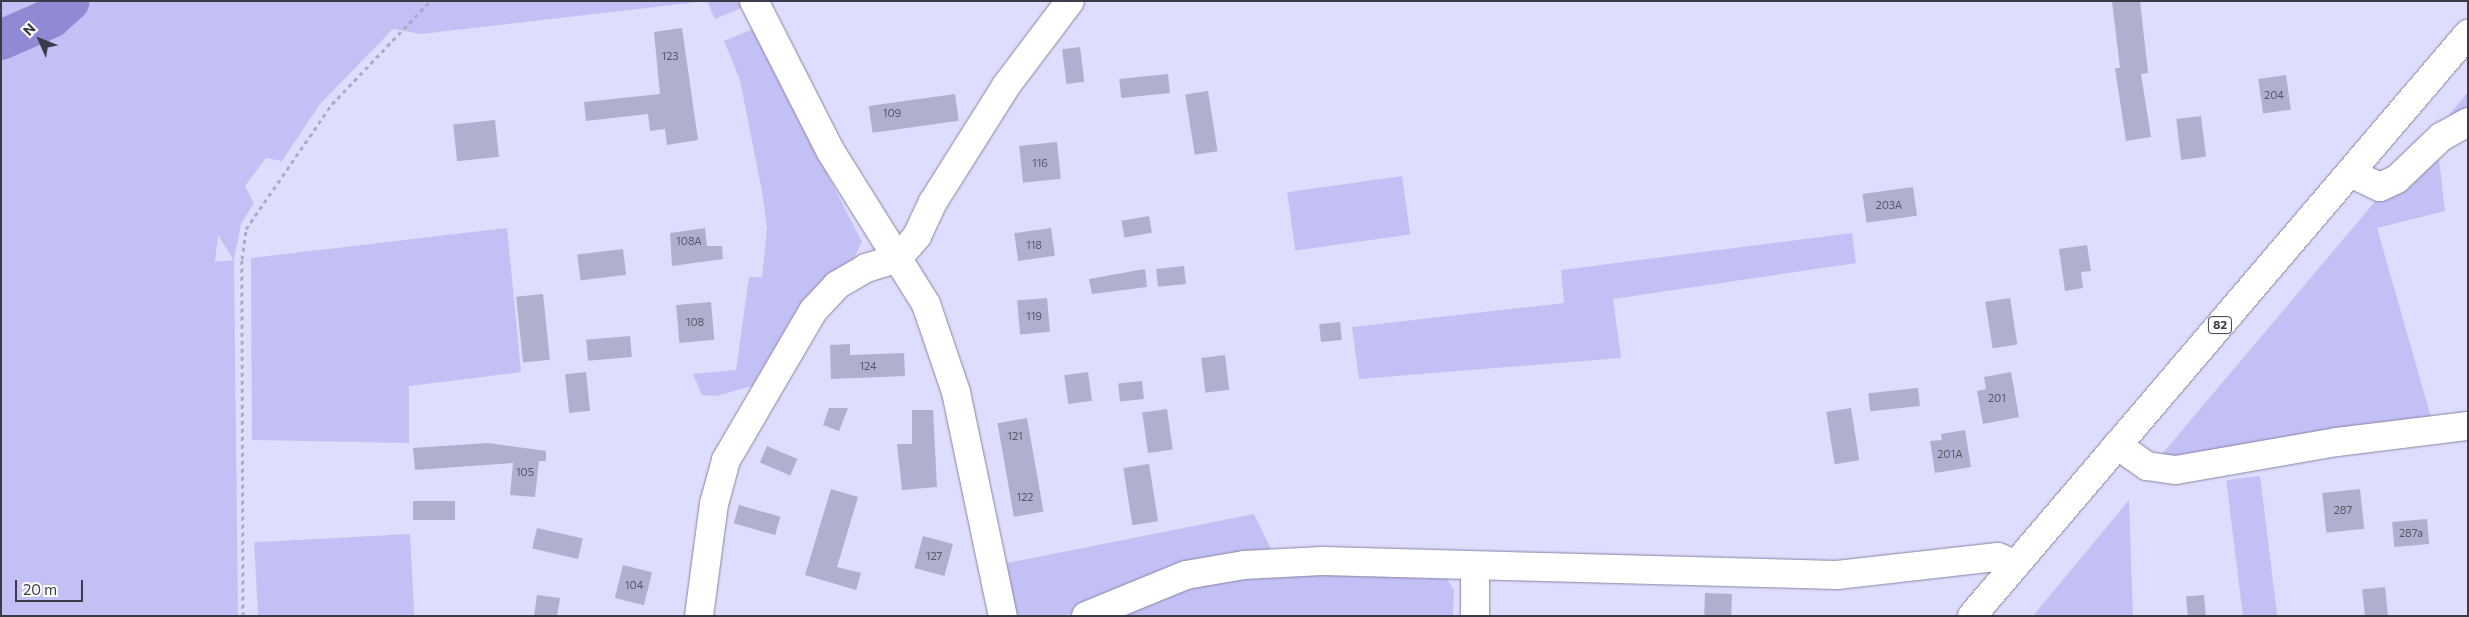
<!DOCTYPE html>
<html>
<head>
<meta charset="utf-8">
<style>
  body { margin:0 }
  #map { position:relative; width:2469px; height:617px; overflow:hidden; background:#deddfd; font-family:Commissioner,sans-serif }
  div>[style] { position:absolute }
  .green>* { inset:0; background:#c3c0f6; transform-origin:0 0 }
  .river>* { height:40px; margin:-20px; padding:0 20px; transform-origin:20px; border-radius:20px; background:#908ad5 }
  .building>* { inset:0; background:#b0afce; transform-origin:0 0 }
  .path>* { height:3px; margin-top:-1.5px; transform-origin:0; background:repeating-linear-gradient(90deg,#acabc5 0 4px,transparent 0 8px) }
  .roads { filter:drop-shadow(0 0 1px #8685a2) drop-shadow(0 0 1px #8685a2) }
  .minor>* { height:28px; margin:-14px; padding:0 14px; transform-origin:14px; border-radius:14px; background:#fff }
  .major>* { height:28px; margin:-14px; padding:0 14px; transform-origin:14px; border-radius:14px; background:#fff }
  span { translate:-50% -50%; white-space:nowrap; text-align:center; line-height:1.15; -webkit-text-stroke:5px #fff; paint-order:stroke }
  .number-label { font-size:11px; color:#59586a }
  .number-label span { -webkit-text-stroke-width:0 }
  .shield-label span { padding:1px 4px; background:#fff; border:1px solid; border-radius:4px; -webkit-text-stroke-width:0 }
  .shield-label { font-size:12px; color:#3c3b48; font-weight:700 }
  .frame { position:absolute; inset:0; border:2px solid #3c3b48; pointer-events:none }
  .north { position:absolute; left:15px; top:15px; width:50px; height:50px; -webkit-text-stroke:4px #fff; paint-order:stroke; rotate:314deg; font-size:14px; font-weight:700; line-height:20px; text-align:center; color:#3c3b48 }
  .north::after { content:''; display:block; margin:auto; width:18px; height:22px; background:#3c3b48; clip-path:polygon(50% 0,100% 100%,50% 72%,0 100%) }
  .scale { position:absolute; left:15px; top:580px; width:68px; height:22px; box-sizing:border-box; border:2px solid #3c3b48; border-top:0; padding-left:6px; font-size:15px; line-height:18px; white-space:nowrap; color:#3c3b48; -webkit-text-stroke:4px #fff; paint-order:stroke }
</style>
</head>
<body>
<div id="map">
  <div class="green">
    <i style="clip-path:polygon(evenodd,1px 1px,707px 1px,421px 34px,393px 29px,320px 104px,282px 161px,266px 158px,245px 186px,254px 203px,241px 224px,234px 260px,238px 616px,1px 616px,1px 1px,218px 235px,233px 259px,233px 260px,215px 262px,218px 235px)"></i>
    <i style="clip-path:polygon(707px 1px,741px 1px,743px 7px,715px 19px)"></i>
    <i style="clip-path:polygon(753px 29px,862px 242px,854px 258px,816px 286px,797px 309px,752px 386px,716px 396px,702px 395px,693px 374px,736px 370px,749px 277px,762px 277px,767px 229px,763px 197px,740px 80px,724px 41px)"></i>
    <i style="clip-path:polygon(2468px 92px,2468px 112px,2434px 133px)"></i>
    <i style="clip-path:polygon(2438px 151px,2445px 211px,2377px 228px,2433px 424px,2157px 460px,2378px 198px)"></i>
    <i style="left:1402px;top:176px;width:59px;height:116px;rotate:82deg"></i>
    <i style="clip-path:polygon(507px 228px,521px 372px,409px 386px,409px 443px,252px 440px,251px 258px)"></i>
    <i style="clip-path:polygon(1852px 233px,1856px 263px,1613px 299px,1621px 358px,1359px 379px,1352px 327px,1564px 303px,1561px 270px)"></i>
    <i style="left:2260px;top:476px;width:141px;height:34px;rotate:83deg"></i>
    <i style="clip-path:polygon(2129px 500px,2133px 616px,2034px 616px,2037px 611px)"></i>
    <i style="clip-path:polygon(1254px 514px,1274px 555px,1063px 616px,1016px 616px,1007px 563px)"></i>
    <i style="left:410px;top:534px;width:82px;height:156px;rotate:87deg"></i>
    <i style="clip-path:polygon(1304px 570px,1443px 573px,1454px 590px,1453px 616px,1110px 616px,1187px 582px)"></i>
  </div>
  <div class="river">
    <i style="left:1px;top:40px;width:55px;rotate:-23.7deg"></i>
    <i style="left:51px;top:18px;width:25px;rotate:-42deg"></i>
  </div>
  <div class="building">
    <i style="clip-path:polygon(2112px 1px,2140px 1px,2148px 73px,2141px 74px,2151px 137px,2126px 141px,2115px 68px,2120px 68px)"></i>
    <i style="clip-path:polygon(682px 28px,698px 140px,667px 145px,665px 129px,650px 131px,648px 114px,586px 121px,584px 102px,660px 94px,654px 32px)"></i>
    <i style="left:1080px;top:47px;width:35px;height:18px;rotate:83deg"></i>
    <i style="left:1168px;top:74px;width:19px;height:49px;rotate:84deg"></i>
    <i style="left:2286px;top:75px;width:35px;height:28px;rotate:82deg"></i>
    <i style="left:1208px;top:91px;width:61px;height:23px;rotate:81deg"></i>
    <i style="left:955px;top:94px;width:27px;height:87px;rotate:82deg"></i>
    <i style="left:2201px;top:116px;width:41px;height:25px;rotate:83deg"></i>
    <i style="left:495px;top:120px;width:37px;height:42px;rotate:84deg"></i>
    <i style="left:1057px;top:142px;width:37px;height:38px;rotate:84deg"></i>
    <i style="left:1913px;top:187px;width:29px;height:51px;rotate:82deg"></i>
    <i style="left:1149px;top:216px;width:17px;height:28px;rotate:80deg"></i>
    <i style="clip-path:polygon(705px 228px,707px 246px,722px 246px,723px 259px,672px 266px,670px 233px)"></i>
    <i style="left:1051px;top:228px;width:28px;height:37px;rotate:82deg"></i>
    <i style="clip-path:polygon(2087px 245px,2091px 271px,2081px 272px,2083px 288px,2065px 291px,2059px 249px)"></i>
    <i style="left:623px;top:249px;width:26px;height:46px;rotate:83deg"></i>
    <i style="left:1184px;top:266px;width:18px;height:28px;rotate:84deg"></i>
    <i style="clip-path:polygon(1145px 269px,1147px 287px,1092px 294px,1089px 279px)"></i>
    <i style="left:543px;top:294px;width:66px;height:27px;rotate:84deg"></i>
    <i style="left:1047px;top:298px;width:34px;height:30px;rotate:85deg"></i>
    <i style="left:2010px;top:298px;width:47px;height:25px;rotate:81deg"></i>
    <i style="left:711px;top:302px;width:38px;height:35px;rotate:85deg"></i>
    <i style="left:1340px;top:322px;width:18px;height:21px;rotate:84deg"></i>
    <i style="left:630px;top:336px;width:21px;height:44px;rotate:85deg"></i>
    <i style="clip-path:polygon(850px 344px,850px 355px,904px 353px,905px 376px,831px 379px,830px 345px)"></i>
    <i style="left:1225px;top:355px;width:35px;height:24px;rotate:83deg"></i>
    <i style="left:586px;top:372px;width:39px;height:21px;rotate:84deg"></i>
    <i style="left:1088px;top:372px;width:29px;height:24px;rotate:82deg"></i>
    <i style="clip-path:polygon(2011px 372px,2019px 417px,1983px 424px,1977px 391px,1986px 389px,1984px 377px)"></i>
    <i style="left:1142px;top:381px;width:18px;height:24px;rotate:84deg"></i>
    <i style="left:1918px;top:388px;width:18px;height:50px;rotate:84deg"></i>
    <i style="clip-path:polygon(829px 408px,848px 408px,839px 431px,823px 425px)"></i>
    <i style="left:1851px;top:408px;width:53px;height:25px;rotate:81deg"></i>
    <i style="left:1167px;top:409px;width:41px;height:25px;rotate:82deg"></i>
    <i style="clip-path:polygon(912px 410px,933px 410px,937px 487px,902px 490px,897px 444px,912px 444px)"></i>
    <i style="left:1027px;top:418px;width:95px;height:30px;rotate:80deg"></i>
    <i style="clip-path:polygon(1965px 430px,1971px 467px,1935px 473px,1930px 441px,1942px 440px,1941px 434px)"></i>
    <i style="clip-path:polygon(488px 443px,546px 451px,546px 461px,539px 461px,535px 497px,510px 495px,513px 463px,415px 470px,413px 448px)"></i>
    <i style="left:767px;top:446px;width:33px;height:18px;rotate:23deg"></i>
    <i style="left:1149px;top:464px;width:58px;height:26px;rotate:81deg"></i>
    <i style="clip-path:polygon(831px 489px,858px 497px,837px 567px,861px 573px,856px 590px,805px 575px)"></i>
    <i style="left:2360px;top:489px;width:40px;height:38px;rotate:84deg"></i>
    <i style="left:413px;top:501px;width:42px;height:19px"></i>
    <i style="left:739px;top:505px;width:43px;height:19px;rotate:16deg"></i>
    <i style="left:2427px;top:519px;width:25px;height:35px;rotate:85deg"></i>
    <i style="left:537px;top:528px;width:47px;height:21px;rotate:13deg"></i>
    <i style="left:923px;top:536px;width:31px;height:33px;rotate:15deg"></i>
    <i style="left:623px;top:565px;width:30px;height:34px;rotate:14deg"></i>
    <i style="left:2385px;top:587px;width:29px;height:23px;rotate:84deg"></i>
    <i style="left:1705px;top:593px;width:27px;height:23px;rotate:2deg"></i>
    <i style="clip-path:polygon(537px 595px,560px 598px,557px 616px,534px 616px)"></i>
    <i style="left:2204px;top:595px;width:21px;height:18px;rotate:85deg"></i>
  </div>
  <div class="path">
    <i style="left:243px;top:616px;width:357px;rotate:-90.2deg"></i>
    <i style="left:242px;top:259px;width:30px;rotate:-82deg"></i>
    <i style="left:246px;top:229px;width:152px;rotate:-55.5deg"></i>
    <i style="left:332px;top:104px;width:142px;rotate:-46.4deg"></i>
  </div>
  <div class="roads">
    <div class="minor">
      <i style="left:754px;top:1px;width:169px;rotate:63deg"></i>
      <i style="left:831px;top:152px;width:179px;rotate:58deg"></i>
      <i style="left:926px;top:304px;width:93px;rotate:71.2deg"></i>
      <i style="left:956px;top:392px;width:229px;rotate:78.2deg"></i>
      <i style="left:2350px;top:173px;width:33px;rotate:25deg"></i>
      <i style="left:2380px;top:187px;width:19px;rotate:-25deg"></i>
      <i style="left:2397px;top:179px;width:61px;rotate:-43.7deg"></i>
      <i style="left:2441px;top:137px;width:31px;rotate:-29deg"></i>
      <i style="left:2117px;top:445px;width:37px;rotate:35deg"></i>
      <i style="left:2147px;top:466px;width:29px;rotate:8deg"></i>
      <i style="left:2176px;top:470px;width:163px;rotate:-9.9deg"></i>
      <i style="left:2337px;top:442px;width:132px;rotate:-7deg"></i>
      <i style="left:1475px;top:566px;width:50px;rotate:90deg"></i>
      <i style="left:699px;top:616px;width:113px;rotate:-82.4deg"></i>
      <i style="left:714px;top:504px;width:46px;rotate:-74.7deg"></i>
      <i style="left:726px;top:460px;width:173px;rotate:-59.7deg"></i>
      <i style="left:813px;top:311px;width:35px;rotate:-47deg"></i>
      <i style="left:837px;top:285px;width:34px;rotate:-30deg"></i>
      <i style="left:866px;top:268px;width:34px;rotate:-17deg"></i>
      <i style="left:898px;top:258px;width:29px;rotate:-49deg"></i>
      <i style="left:917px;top:236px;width:38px;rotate:-65deg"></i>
      <i style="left:933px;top:202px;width:137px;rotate:-57.8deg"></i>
      <i style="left:1006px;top:86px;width:106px;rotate:-53deg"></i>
      <i style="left:1086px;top:616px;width:108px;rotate:-22.3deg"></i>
      <i style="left:1186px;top:575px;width:59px;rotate:-9.8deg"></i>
      <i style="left:1244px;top:565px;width:78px;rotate:-2.9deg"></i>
      <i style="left:1322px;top:561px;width:515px;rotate:1.56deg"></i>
      <i style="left:1837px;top:575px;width:162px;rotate:-6.4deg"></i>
      <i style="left:1998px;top:557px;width:17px;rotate:24deg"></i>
    </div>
    <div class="major">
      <i style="left:1972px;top:616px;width:765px;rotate:-49.56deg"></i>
    </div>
  </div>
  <div class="number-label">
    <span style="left:670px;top:56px">123</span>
    <span style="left:2274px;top:95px">204</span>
    <span style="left:892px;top:113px">109</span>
    <span style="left:1040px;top:163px">116</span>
    <span style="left:1889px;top:205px">203A</span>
    <span style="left:689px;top:241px">108A</span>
    <span style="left:1034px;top:245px">118</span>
    <span style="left:1034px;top:316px">119</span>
    <span style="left:695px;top:322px">108</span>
    <span style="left:868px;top:366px">124</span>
    <span style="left:1997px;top:398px">201</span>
    <span style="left:1015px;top:436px">121</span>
    <span style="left:1950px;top:454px">201A</span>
    <span style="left:525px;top:472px">105</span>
    <span style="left:1025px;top:497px">122</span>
    <span style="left:2343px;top:510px">287</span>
    <span style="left:2411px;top:533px">287a</span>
    <span style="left:934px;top:556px">127</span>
    <span style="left:634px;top:585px">104</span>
  </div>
  <div class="shield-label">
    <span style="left:2220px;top:325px">82</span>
  </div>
  <div class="frame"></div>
  <div class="north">N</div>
  <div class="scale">20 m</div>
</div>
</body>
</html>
